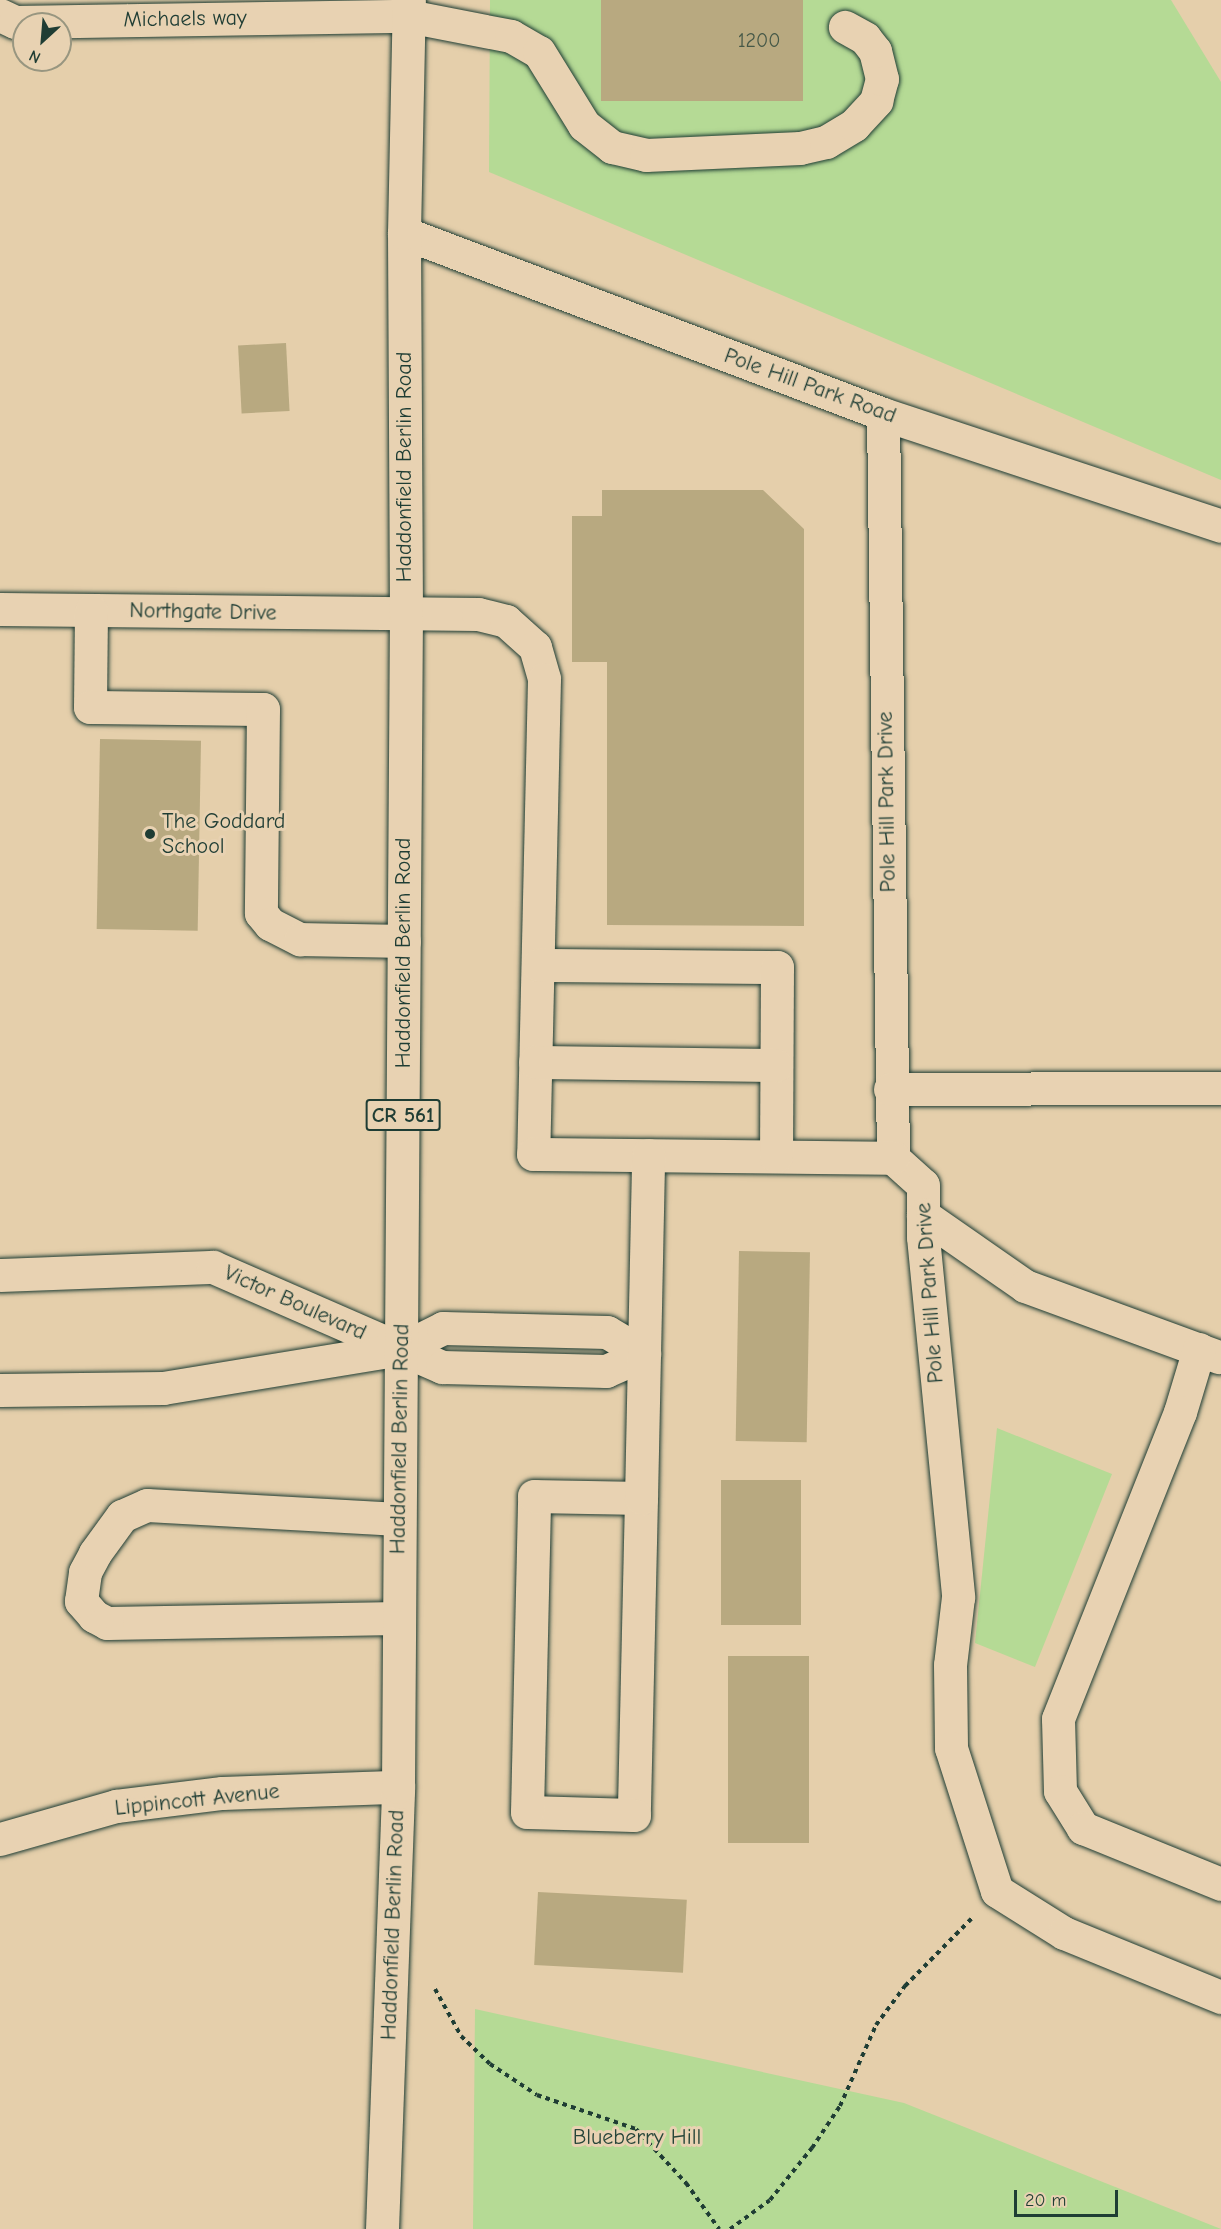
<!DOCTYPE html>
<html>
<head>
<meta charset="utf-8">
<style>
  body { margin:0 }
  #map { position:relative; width:1221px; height:2229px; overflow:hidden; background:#e5cfab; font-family:"Comic Neue",sans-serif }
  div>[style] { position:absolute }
  .green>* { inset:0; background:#b5da95 }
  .building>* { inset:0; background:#b8a980; transform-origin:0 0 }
  .path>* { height:4px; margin-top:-2px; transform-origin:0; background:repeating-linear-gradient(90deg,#1f3d34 0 4.5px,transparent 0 9px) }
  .roads { filter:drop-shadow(0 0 2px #1f3d34) drop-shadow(0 0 2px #1f3d34) }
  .minor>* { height:33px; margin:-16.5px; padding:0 16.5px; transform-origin:16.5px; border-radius:16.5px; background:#e8d2b2 }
  .major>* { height:33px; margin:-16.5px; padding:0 16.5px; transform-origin:16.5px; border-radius:16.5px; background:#e8d2b2 }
  .dots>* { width:16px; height:16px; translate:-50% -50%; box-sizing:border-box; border:3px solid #e8d2b2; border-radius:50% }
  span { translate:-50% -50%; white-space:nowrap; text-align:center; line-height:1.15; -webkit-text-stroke:6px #e8d2b2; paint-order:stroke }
  .number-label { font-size:20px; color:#455847 }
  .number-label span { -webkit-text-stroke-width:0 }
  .shield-label span { padding:2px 4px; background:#e8d2b2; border:2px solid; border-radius:4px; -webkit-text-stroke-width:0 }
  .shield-label { font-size:21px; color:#1f3d34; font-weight:700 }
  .street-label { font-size:22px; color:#1f3d34 }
  .poi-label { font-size:22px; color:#1f3d34 }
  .left { translate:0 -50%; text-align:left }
  .park-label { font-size:22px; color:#264539 }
  .north { position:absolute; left:12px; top:12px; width:60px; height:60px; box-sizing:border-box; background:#e8d2b2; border:2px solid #989680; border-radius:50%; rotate:206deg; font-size:16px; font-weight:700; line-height:24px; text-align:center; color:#1f3d34 }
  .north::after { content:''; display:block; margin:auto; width:21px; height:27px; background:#1f3d34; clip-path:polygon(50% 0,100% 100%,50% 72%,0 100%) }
  .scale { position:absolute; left:1014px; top:2190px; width:104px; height:27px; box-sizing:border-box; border:3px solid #1f3d34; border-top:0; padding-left:8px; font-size:18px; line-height:21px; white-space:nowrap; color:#1f3d34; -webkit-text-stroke:4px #e8d2b2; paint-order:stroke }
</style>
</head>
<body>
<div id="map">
  <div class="green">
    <i style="clip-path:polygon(490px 0,1171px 0,1221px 82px,1221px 480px,489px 172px)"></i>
    <i style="clip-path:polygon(997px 1428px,1112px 1474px,1035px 1667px,975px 1643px)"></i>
    <i style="clip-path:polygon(475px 2009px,904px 2103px,1221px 2229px,473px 2229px)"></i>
  </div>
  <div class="building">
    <i style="left:601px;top:0;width:202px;height:101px"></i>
    <i style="left:286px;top:343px;width:68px;height:48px;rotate:87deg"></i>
    <i style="clip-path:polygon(602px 490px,763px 490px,804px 529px,804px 926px,607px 925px,607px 662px,572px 662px,572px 516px,602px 516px)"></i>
    <i style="left:100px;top:739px;width:101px;height:190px;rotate:1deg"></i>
    <i style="left:739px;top:1251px;width:71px;height:190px;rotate:1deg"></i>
    <i style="left:721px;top:1480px;width:80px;height:145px"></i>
    <i style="left:728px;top:1656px;width:81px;height:187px"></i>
    <i style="left:538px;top:1892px;width:149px;height:73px;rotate:3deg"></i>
  </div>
  <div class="path">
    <i style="left:435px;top:1989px;width:54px;rotate:61deg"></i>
    <i style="left:461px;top:2036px;width:40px;rotate:44deg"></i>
    <i style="left:490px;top:2064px;width:56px;rotate:33.4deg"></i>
    <i style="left:537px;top:2095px;width:105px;rotate:19deg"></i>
    <i style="left:636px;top:2129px;width:74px;rotate:47.2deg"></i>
    <i style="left:686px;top:2183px;width:57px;rotate:54.3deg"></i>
    <i style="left:730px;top:2229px;width:49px;rotate:-35.9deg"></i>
    <i style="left:770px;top:2200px;width:67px;rotate:-51.1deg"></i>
    <i style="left:812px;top:2148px;width:50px;rotate:-56.3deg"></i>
    <i style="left:840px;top:2106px;width:89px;rotate:-66deg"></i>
    <i style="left:876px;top:2025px;width:49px;rotate:-53.4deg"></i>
    <i style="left:905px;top:1986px;width:98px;rotate:-45.4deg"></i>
  </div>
  <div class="roads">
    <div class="minor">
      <i style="left:0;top:15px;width:17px;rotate:25deg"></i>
      <i style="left:15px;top:22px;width:393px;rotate:-0.9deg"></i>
      <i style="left:408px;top:16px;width:105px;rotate:11deg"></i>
      <i style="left:511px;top:36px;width:32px;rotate:30deg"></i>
      <i style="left:539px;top:52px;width:86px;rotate:58.3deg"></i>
      <i style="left:584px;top:125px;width:36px;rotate:38deg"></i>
      <i style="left:612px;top:147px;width:35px;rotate:13deg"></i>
      <i style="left:646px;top:155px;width:154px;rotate:-2.6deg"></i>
      <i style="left:800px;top:148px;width:27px;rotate:-13deg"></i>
      <i style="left:826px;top:142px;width:33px;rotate:-31deg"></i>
      <i style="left:854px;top:125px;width:33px;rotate:-47deg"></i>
      <i style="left:876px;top:101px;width:23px;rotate:-75deg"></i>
      <i style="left:882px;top:79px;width:29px;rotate:-104deg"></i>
      <i style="left:875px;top:51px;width:16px;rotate:-128deg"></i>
      <i style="left:865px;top:38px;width:23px;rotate:-151deg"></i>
      <i style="left:404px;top:233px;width:512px;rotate:20.7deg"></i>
      <i style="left:883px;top:414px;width:356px;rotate:18.3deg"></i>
      <i style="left:883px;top:414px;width:744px;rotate:89.23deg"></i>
      <i style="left:893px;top:1158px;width:40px;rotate:42deg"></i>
      <i style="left:923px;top:1185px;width:52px;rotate:90deg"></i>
      <i style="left:923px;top:1237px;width:362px;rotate:84.4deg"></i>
      <i style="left:958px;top:1597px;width:68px;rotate:96.7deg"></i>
      <i style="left:950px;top:1665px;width:83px;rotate:89.3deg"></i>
      <i style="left:951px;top:1748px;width:150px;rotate:72.2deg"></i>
      <i style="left:997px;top:1891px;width:79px;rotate:32.1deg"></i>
      <i style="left:1064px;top:1933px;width:170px;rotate:22.2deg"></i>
      <i style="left:0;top:609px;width:478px;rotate:0.6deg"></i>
      <i style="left:478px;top:614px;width:29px;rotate:14deg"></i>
      <i style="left:506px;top:621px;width:39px;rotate:42deg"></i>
      <i style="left:535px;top:647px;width:33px;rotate:74deg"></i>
      <i style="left:544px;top:679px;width:475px;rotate:91.3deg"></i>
      <i style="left:533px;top:1154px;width:360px;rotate:0.6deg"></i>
      <i style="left:91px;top:611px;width:96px;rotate:90.6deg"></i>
      <i style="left:90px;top:707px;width:173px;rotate:0.7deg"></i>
      <i style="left:263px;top:709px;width:204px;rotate:90.6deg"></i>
      <i style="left:261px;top:913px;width:14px;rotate:51deg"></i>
      <i style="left:270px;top:924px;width:34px;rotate:27deg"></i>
      <i style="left:300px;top:939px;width:104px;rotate:1.1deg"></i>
      <i style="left:538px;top:965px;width:239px;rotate:0.5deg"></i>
      <i style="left:777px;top:967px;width:189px;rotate:90.3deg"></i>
      <i style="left:535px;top:1062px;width:241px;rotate:0.7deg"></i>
      <i style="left:890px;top:1089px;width:331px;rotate:-0.2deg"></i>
      <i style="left:923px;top:1215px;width:124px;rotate:34.8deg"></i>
      <i style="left:1025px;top:1286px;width:207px;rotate:20.1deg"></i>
      <i style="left:0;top:1275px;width:213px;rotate:-2.2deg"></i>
      <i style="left:213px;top:1267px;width:250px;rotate:23.6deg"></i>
      <i style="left:442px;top:1367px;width:164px;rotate:1.4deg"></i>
      <i style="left:606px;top:1371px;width:42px;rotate:-24.1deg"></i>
      <i style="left:1199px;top:1349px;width:66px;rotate:106.8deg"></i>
      <i style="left:1180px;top:1412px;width:330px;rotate:111.7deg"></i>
      <i style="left:1058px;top:1719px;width:72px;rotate:88.4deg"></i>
      <i style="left:1060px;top:1791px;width:44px;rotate:58.1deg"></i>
      <i style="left:1083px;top:1828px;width:149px;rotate:22.1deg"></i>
      <i style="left:0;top:1390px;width:163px;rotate:-0.7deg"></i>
      <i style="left:163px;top:1388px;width:241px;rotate:-9.3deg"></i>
      <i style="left:401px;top:1349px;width:47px;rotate:-26.6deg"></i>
      <i style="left:443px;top:1328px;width:164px;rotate:1.4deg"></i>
      <i style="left:607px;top:1332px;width:43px;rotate:30.7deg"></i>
      <i style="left:641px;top:1498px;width:317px;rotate:91.3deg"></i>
      <i style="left:634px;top:1815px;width:107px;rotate:-178.4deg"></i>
      <i style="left:527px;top:1812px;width:316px;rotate:-88.7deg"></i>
      <i style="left:534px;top:1496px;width:107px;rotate:1.1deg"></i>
      <i style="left:641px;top:1498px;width:343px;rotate:-88.8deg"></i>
      <i style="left:398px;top:1618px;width:291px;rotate:179deg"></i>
      <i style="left:107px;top:1623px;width:15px;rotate:-152deg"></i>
      <i style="left:94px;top:1616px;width:20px;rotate:-131deg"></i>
      <i style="left:81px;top:1601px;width:29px;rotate:-82deg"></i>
      <i style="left:85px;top:1572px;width:21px;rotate:-62deg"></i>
      <i style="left:95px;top:1553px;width:46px;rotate:-53.9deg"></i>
      <i style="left:122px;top:1516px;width:27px;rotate:-24deg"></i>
      <i style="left:147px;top:1505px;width:252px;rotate:3.2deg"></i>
      <i style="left:0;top:1839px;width:121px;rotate:-15.9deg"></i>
      <i style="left:116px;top:1806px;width:107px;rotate:-7deg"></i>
      <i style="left:222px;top:1793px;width:176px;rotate:-2deg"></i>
    </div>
    <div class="major">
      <i style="left:382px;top:2229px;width:442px;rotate:-87.9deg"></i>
      <i style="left:398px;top:1787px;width:1172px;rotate:-89.61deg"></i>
      <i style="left:406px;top:615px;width:382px;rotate:-90.3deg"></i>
      <i style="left:404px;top:233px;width:233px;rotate:-88.8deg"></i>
    </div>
  </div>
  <div class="dots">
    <i style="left:150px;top:834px;background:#1f3d34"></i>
  </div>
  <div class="number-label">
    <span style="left:759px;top:40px">1200</span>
  </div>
  <div class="shield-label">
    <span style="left:403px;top:1115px">CR 561</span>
  </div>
  <div class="street-label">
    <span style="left:185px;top:19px;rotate:-1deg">Michaels way</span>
    <span style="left:810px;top:386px;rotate:20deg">Pole Hill Park Road</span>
    <span style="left:405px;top:467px;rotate:-90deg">Haddonfield Berlin Road</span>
    <span style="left:203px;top:612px;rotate:1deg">Northgate Drive</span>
    <span style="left:887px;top:802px;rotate:-91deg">Pole Hill Park Drive</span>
    <span style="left:404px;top:953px;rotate:-90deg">Haddonfield Berlin Road</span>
    <span style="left:930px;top:1293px;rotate:-94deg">Pole Hill Park Drive</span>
    <span style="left:295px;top:1303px;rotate:24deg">Victor Boulevard</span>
    <span style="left:400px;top:1439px;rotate:-89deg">Haddonfield Berlin Road</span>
    <span style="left:197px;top:1800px;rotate:-6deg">Lippincott Avenue</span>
    <span style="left:393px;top:1925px;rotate:-88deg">Haddonfield Berlin Road</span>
  </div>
  <div class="poi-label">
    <span class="left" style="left:162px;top:834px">The Goddard<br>School</span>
  </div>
  <div class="park-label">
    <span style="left:637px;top:2138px">Blueberry Hill</span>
  </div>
  <div class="north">N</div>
  <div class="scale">20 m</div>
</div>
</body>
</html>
